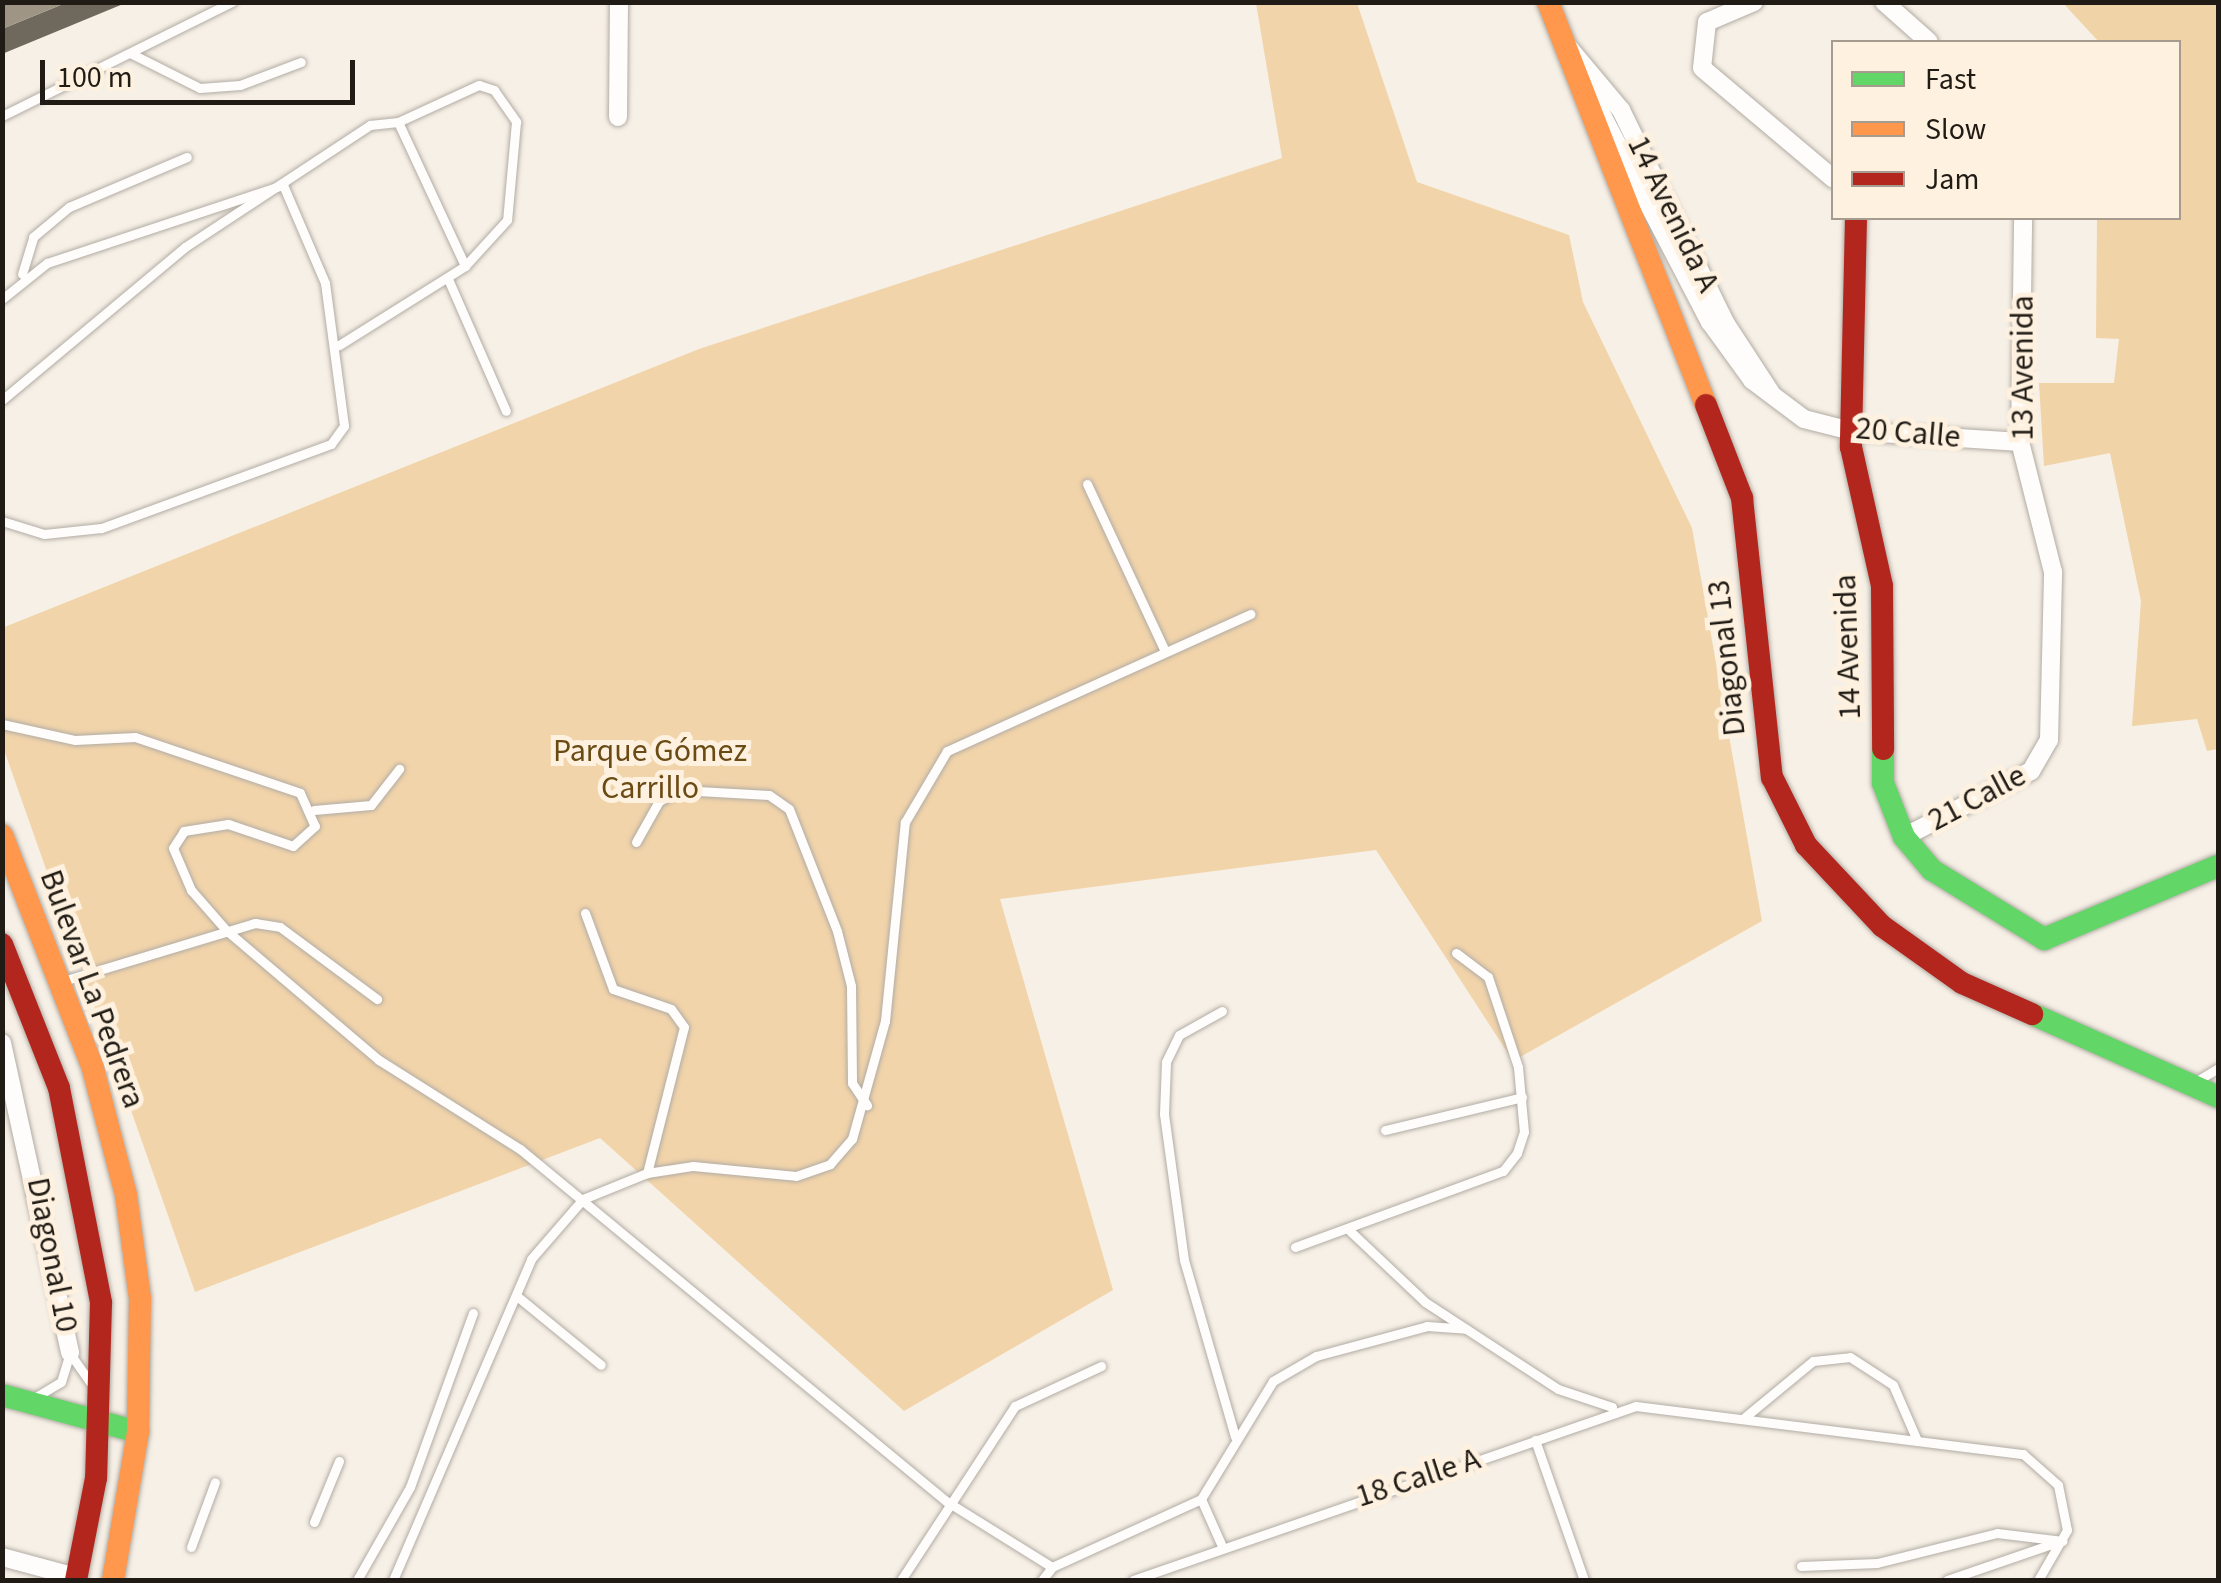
<!DOCTYPE html>
<html>
<head>
<meta charset="utf-8">
<style>
  body { margin:0 }
  #map { position:relative; width:2221px; height:1583px; overflow:hidden; background:#f7f0e6; font-family:"Source Sans 3",sans-serif }
  div>[style] { position:absolute }
  .green>* { inset:0; background:#f2d4aa }
  .forest>* { inset:0; background:#f0d3a7 }
  .roads { filter:drop-shadow(0 0 2px #b1aca5) drop-shadow(0 0 2px #b1aca5) }
  .lane>* { height:9px; margin:-4.5px; padding:0 4.5px; transform-origin:4.5px; border-radius:4.5px; background:#fefdfb }
  .street>* { height:18px; margin:-9px; padding:0 9px; transform-origin:9px; border-radius:9px; background:#fefdfb }
  .fast>* { height:22px; margin:-11px; padding:0 11px; transform-origin:11px; border-radius:11px; background:#63d668 }
  .slow>* { height:22px; margin:-11px; padding:0 11px; transform-origin:11px; border-radius:11px; background:#ff974d }
  .jam>* { height:22px; margin:-11px; padding:0 11px; transform-origin:11px; border-radius:11px; background:#b3261e }
  .shaded-wall>* { inset:0; background:#6f685d }
  .building>* { inset:0; background:#9e9585 }
  span { translate:-50% -50%; white-space:nowrap; text-align:center; line-height:1.15; -webkit-text-stroke:10px #fef1df; paint-order:stroke }
  .street-label { font-size:32px; color:#201b15 }
  .park-label { font-size:32px; color:#6b4b14 }
  .frame { position:absolute; inset:0; border:5px solid #201b15; pointer-events:none }
  .legend { position:absolute; left:1831px; top:40px; width:350px; height:180px; box-sizing:border-box; background:#fef1df; border:2px solid #a59b8e; margin:0; padding:12px 18px; list-style:none; font-size:30px; color:#201b15 }
  .legend li { display:flex; align-items:center; gap:20px; height:50px }
  .legend b { width:50px; border:2px solid #a59b8e }
  .scale { position:absolute; left:40px; top:60px; width:315px; height:45px; box-sizing:border-box; border:5px solid #201b15; border-top:0; padding-left:12px; font-size:30px; line-height:35px; white-space:nowrap; color:#201b15; -webkit-text-stroke:8px #fef1df; paint-order:stroke }
</style>
</head>
<body>
<div id="map">
  <div class="green">
    <i style="clip-path:polygon(1256px 3px,1357px 3px,1417px 182px,1569px 235px,1583px 302px,1692px 528px,1762px 921px,1513px 1061px,1376px 850px,1000px 899px,1113px 1290px,904px 1411px,600px 1138px,195px 1292px,3px 747px,2px 628px,699px 349px,1282px 158px)"></i>
  </div>
  <div class="forest">
    <i style="clip-path:polygon(2063px 3px,2218px 3px,2218px 749px,2207px 751px,2197px 719px,2132px 726px,2141px 601px,2110px 453px,2044px 466px,2039px 383px,2114px 383px,2119px 339px,2096px 338px,2097px 218px,2178px 218px,2178px 42px,2099px 42px)"></i>
  </div>
  <div class="roads">
    <div class="lane">
      <i style="left:130px;top:53px;width:78px;rotate:26.6deg"></i>
      <i style="left:200px;top:88px;width:40px;rotate:-4.3deg"></i>
      <i style="left:240px;top:85px;width:65px;rotate:-20.7deg"></i>
      <i style="left:2px;top:116px;width:257px;rotate:-26.4deg"></i>
      <i style="left:398px;top:122px;width:89px;rotate:-24.6deg"></i>
      <i style="left:479px;top:85px;width:16px;rotate:18deg"></i>
      <i style="left:494px;top:90px;width:39px;rotate:55deg"></i>
      <i style="left:516px;top:122px;width:98px;rotate:95.2deg"></i>
      <i style="left:507px;top:220px;width:62px;rotate:132.4deg"></i>
      <i style="left:22px;top:274px;width:39px;rotate:-73deg"></i>
      <i style="left:33px;top:237px;width:47px;rotate:-39.8deg"></i>
      <i style="left:69px;top:207px;width:128px;rotate:-23deg"></i>
      <i style="left:448px;top:279px;width:144px;rotate:66.3deg"></i>
      <i style="left:2px;top:299px;width:58px;rotate:-38.7deg"></i>
      <i style="left:47px;top:263px;width:249px;rotate:-18.3deg"></i>
      <i style="left:283px;top:185px;width:107px;rotate:66.8deg"></i>
      <i style="left:325px;top:283px;width:144px;rotate:82.4deg"></i>
      <i style="left:344px;top:426px;width:22px;rotate:126deg"></i>
      <i style="left:331px;top:444px;width:245px;rotate:159.9deg"></i>
      <i style="left:101px;top:528px;width:57px;rotate:174deg"></i>
      <i style="left:44px;top:534px;width:44px;rotate:-162.8deg"></i>
      <i style="left:2px;top:400px;width:239px;rotate:-39.9deg"></i>
      <i style="left:185px;top:247px;width:222px;rotate:-33.4deg"></i>
      <i style="left:370px;top:125px;width:28px;rotate:-6deg"></i>
      <i style="left:398px;top:122px;width:159px;rotate:65deg"></i>
      <i style="left:465px;top:266px;width:149px;rotate:147.9deg"></i>
      <i style="left:1087px;top:484px;width:182px;rotate:65deg"></i>
      <i style="left:2px;top:724px;width:75px;rotate:12.4deg"></i>
      <i style="left:75px;top:740px;width:60px;rotate:-2.9deg"></i>
      <i style="left:135px;top:737px;width:174px;rotate:18.7deg"></i>
      <i style="left:300px;top:793px;width:36px;rotate:66deg"></i>
      <i style="left:315px;top:826px;width:30px;rotate:138deg"></i>
      <i style="left:293px;top:846px;width:69px;rotate:-161.3deg"></i>
      <i style="left:228px;top:824px;width:45px;rotate:171deg"></i>
      <i style="left:184px;top:831px;width:20px;rotate:123deg"></i>
      <i style="left:173px;top:848px;width:46px;rotate:66.8deg"></i>
      <i style="left:191px;top:890px;width:53px;rotate:48.8deg"></i>
      <i style="left:226px;top:930px;width:201px;rotate:40.4deg"></i>
      <i style="left:379px;top:1060px;width:167px;rotate:32.3deg"></i>
      <i style="left:520px;top:1149px;width:553px;rotate:39.57deg"></i>
      <i style="left:946px;top:1501px;width:125px;rotate:31.9deg"></i>
      <i style="left:314px;top:810px;width:57px;rotate:-5deg"></i>
      <i style="left:371px;top:805px;width:46px;rotate:-52.1deg"></i>
      <i style="left:636px;top:842px;width:47px;rotate:-60.7deg"></i>
      <i style="left:659px;top:801px;width:24px;rotate:-28deg"></i>
      <i style="left:680px;top:790px;width:89px;rotate:3.2deg"></i>
      <i style="left:769px;top:795px;width:24px;rotate:35deg"></i>
      <i style="left:789px;top:809px;width:131px;rotate:68.5deg"></i>
      <i style="left:837px;top:931px;width:57px;rotate:75.7deg"></i>
      <i style="left:851px;top:986px;width:97px;rotate:89.4deg"></i>
      <i style="left:852px;top:1083px;width:27px;rotate:56deg"></i>
      <i style="left:585px;top:913px;width:81px;rotate:69.8deg"></i>
      <i style="left:613px;top:989px;width:61px;rotate:19deg"></i>
      <i style="left:671px;top:1009px;width:22px;rotate:54deg"></i>
      <i style="left:684px;top:1027px;width:151px;rotate:104.2deg"></i>
      <i style="left:63px;top:981px;width:201px;rotate:-16.8deg"></i>
      <i style="left:255px;top:923px;width:25px;rotate:9deg"></i>
      <i style="left:280px;top:927px;width:121px;rotate:36.6deg"></i>
      <i style="left:1222px;top:1011px;width:49px;rotate:150.8deg"></i>
      <i style="left:1179px;top:1035px;width:30px;rotate:116deg"></i>
      <i style="left:1166px;top:1062px;width:52px;rotate:92.2deg"></i>
      <i style="left:1164px;top:1114px;width:147px;rotate:82.2deg"></i>
      <i style="left:1184px;top:1260px;width:184px;rotate:73.9deg"></i>
      <i style="left:2195px;top:1082px;width:27px;rotate:-31deg"></i>
      <i style="left:1385px;top:1130px;width:141px;rotate:-13.5deg"></i>
      <i style="left:1350px;top:1231px;width:103px;rotate:43.4deg"></i>
      <i style="left:1425px;top:1302px;width:159px;rotate:33.2deg"></i>
      <i style="left:1558px;top:1389px;width:57px;rotate:18.4deg"></i>
      <i style="left:1295px;top:1247px;width:221px;rotate:-20.1deg"></i>
      <i style="left:1503px;top:1171px;width:23px;rotate:-52deg"></i>
      <i style="left:1517px;top:1153px;width:22px;rotate:-72deg"></i>
      <i style="left:1524px;top:1132px;width:65px;rotate:-95.3deg"></i>
      <i style="left:1518px;top:1067px;width:95px;rotate:-108.4deg"></i>
      <i style="left:1488px;top:977px;width:40px;rotate:-143deg"></i>
      <i style="left:518px;top:1297px;width:107px;rotate:39.3deg"></i>
      <i style="left:71px;top:1355px;width:33px;rotate:55deg"></i>
      <i style="left:34px;top:1398px;width:31px;rotate:-31deg"></i>
      <i style="left:61px;top:1382px;width:30px;rotate:-73deg"></i>
      <i style="left:1745px;top:1417px;width:88px;rotate:-39.5deg"></i>
      <i style="left:1813px;top:1361px;width:37px;rotate:-6deg"></i>
      <i style="left:1850px;top:1357px;width:51px;rotate:33.1deg"></i>
      <i style="left:1893px;top:1385px;width:58px;rotate:66.5deg"></i>
      <i style="left:1535px;top:1440px;width:148px;rotate:70.7deg"></i>
      <i style="left:1201px;top:1499px;width:49px;rotate:66deg"></i>
      <i style="left:314px;top:1522px;width:66px;rotate:-67.7deg"></i>
      <i style="left:191px;top:1547px;width:69px;rotate:-69.7deg"></i>
      <i style="left:1801px;top:1566px;width:76px;rotate:-2.3deg"></i>
      <i style="left:1877px;top:1563px;width:124px;rotate:-14deg"></i>
      <i style="left:1997px;top:1533px;width:66px;rotate:6.9deg"></i>
      <i style="left:357px;top:1580px;width:107px;rotate:-60.3deg"></i>
      <i style="left:410px;top:1487px;width:185px;rotate:-70.1deg"></i>
      <i style="left:393px;top:1580px;width:349px;rotate:-66.7deg"></i>
      <i style="left:531px;top:1259px;width:79px;rotate:-49.1deg"></i>
      <i style="left:583px;top:1199px;width:69px;rotate:-22.1deg"></i>
      <i style="left:647px;top:1173px;width:47px;rotate:-8.7deg"></i>
      <i style="left:693px;top:1166px;width:103px;rotate:5.5deg"></i>
      <i style="left:796px;top:1176px;width:36px;rotate:-19deg"></i>
      <i style="left:830px;top:1164px;width:33px;rotate:-49deg"></i>
      <i style="left:852px;top:1139px;width:123px;rotate:-74.4deg"></i>
      <i style="left:885px;top:1021px;width:200px;rotate:-84.3deg"></i>
      <i style="left:905px;top:822px;width:82px;rotate:-59.4deg"></i>
      <i style="left:947px;top:751px;width:333px;rotate:-24.3deg"></i>
      <i style="left:901px;top:1580px;width:208px;rotate:-56.8deg"></i>
      <i style="left:1015px;top:1406px;width:95px;rotate:-24.9deg"></i>
      <i style="left:1042px;top:1580px;width:16px;rotate:-52deg"></i>
      <i style="left:1052px;top:1567px;width:164px;rotate:-24.5deg"></i>
      <i style="left:1201px;top:1499px;width:138px;rotate:-58.6deg"></i>
      <i style="left:1273px;top:1381px;width:50px;rotate:-30.2deg"></i>
      <i style="left:1316px;top:1356px;width:115px;rotate:-15.1deg"></i>
      <i style="left:1427px;top:1326px;width:39px;rotate:4deg"></i>
      <i style="left:1133px;top:1580px;width:532px;rotate:-19.08deg"></i>
      <i style="left:1636px;top:1406px;width:390px;rotate:7.1deg"></i>
      <i style="left:2023px;top:1454px;width:47px;rotate:41.5deg"></i>
      <i style="left:2058px;top:1485px;width:46px;rotate:78.7deg"></i>
      <i style="left:2067px;top:1530px;width:58px;rotate:120.1deg"></i>
      <i style="left:1947px;top:1580px;width:120px;rotate:-19deg"></i>
    </div>
    <div class="street">
      <i style="left:1754px;top:2px;width:51px;rotate:156.9deg"></i>
      <i style="left:1707px;top:22px;width:46px;rotate:96.2deg"></i>
      <i style="left:1702px;top:68px;width:172px;rotate:40.1deg"></i>
      <i style="left:1884px;top:2px;width:60px;rotate:41.6deg"></i>
      <i style="left:1569px;top:48px;width:81px;rotate:50deg"></i>
      <i style="left:1621px;top:110px;width:238px;rotate:63.9deg"></i>
      <i style="left:1726px;top:324px;width:82px;rotate:56.9deg"></i>
      <i style="left:1589px;top:90px;width:262px;rotate:62.5deg"></i>
      <i style="left:1710px;top:322px;width:72px;rotate:54.1deg"></i>
      <i style="left:1752px;top:380px;width:65px;rotate:36.9deg"></i>
      <i style="left:1804px;top:419px;width:49px;rotate:14.3deg"></i>
      <i style="left:1851px;top:431px;width:169px;rotate:3.7deg"></i>
      <i style="left:618px;top:117px;width:115px;rotate:-89.5deg"></i>
      <i style="left:1904px;top:837px;width:143px;rotate:-27.5deg"></i>
      <i style="left:2031px;top:771px;width:36px;rotate:-60deg"></i>
      <i style="left:2049px;top:740px;width:168px;rotate:-88.6deg"></i>
      <i style="left:2053px;top:572px;width:134px;rotate:-104.2deg"></i>
      <i style="left:2020px;top:442px;width:224px;rotate:-89.2deg"></i>
      <i style="left:2px;top:1043px;width:317px;rotate:77.6deg"></i>
      <i style="left:2px;top:1557px;width:77px;rotate:15.1deg"></i>
    </div>
    <div class="fast">
      <i style="left:1883px;top:749px;width:34px;rotate:90deg"></i>
      <i style="left:1883px;top:783px;width:58px;rotate:68.7deg"></i>
      <i style="left:1904px;top:837px;width:43px;rotate:49.7deg"></i>
      <i style="left:1932px;top:870px;width:132px;rotate:31.6deg"></i>
      <i style="left:2044px;top:939px;width:189px;rotate:-22.8deg"></i>
      <i style="left:2032px;top:1014px;width:204px;rotate:24deg"></i>
      <i style="left:2px;top:1395px;width:141px;rotate:15.2deg"></i>
    </div>
    <div class="slow">
      <i style="left:1548px;top:2px;width:433px;rotate:68.6deg"></i>
      <i style="left:2px;top:835px;width:251px;rotate:68.7deg"></i>
      <i style="left:93px;top:1069px;width:130px;rotate:75.3deg"></i>
      <i style="left:126px;top:1195px;width:105px;rotate:82.3deg"></i>
      <i style="left:140px;top:1299px;width:133px;rotate:90.9deg"></i>
      <i style="left:138px;top:1432px;width:150px;rotate:99.6deg"></i>
    </div>
    <div class="jam">
      <i style="left:1856px;top:218px;width:229px;rotate:91.3deg"></i>
      <i style="left:1851px;top:447px;width:142px;rotate:77.4deg"></i>
      <i style="left:1882px;top:586px;width:163px;rotate:89.6deg"></i>
      <i style="left:1706px;top:405px;width:100px;rotate:68.8deg"></i>
      <i style="left:1742px;top:498px;width:281px;rotate:83.9deg"></i>
      <i style="left:1772px;top:777px;width:76px;rotate:63.4deg"></i>
      <i style="left:1806px;top:845px;width:111px;rotate:46.8deg"></i>
      <i style="left:1882px;top:926px;width:98px;rotate:35.5deg"></i>
      <i style="left:1962px;top:983px;width:77px;rotate:23.9deg"></i>
      <i style="left:2px;top:944px;width:155px;rotate:68.4deg"></i>
      <i style="left:59px;top:1088px;width:219px;rotate:78.9deg"></i>
      <i style="left:101px;top:1303px;width:175px;rotate:91.6deg"></i>
      <i style="left:96px;top:1478px;width:104px;rotate:101.1deg"></i>
    </div>
  </div>
  <div class="shaded-wall">
    <i style="clip-path:polygon(68px 2px,128px 2px,2px 54px,2px 29px)"></i>
  </div>
  <div class="building">
    <i style="clip-path:polygon(2px 2px,68px 2px,2px 29px)"></i>
  </div>
  <div class="street-label">
    <span style="left:1673px;top:214px;rotate:64deg">14 Avenida A</span>
    <span style="left:2023px;top:368px;rotate:-90deg">13 Avenida</span>
    <span style="left:1908px;top:433px;rotate:5deg">20 Calle</span>
    <span style="left:1848px;top:647px;rotate:-92deg">14 Avenida</span>
    <span style="left:1727px;top:658px;rotate:-96deg">Diagonal 13</span>
    <span style="left:1977px;top:798px;rotate:-28deg">21 Calle</span>
    <span style="left:92px;top:989px;rotate:70deg">Bulevar La Pedrera</span>
    <span style="left:52px;top:1255px;rotate:79deg">Diagonal 10</span>
    <span style="left:1418px;top:1478px;rotate:-18deg">18 Calle A</span>
  </div>
  <div class="park-label">
    <span style="left:650px;top:770px">Parque Gómez<br>Carrillo</span>
  </div>
  <div class="frame"></div>
  <ul class="legend">
  <li><b style="height:12px;background:#63d668"></b>Fast</li>
  <li><b style="height:12px;background:#ff974d"></b>Slow</li>
  <li><b style="height:12px;background:#b3261e"></b>Jam</li>
  </ul>
  <div class="scale">100 m</div>
</div>
</body>
</html>
